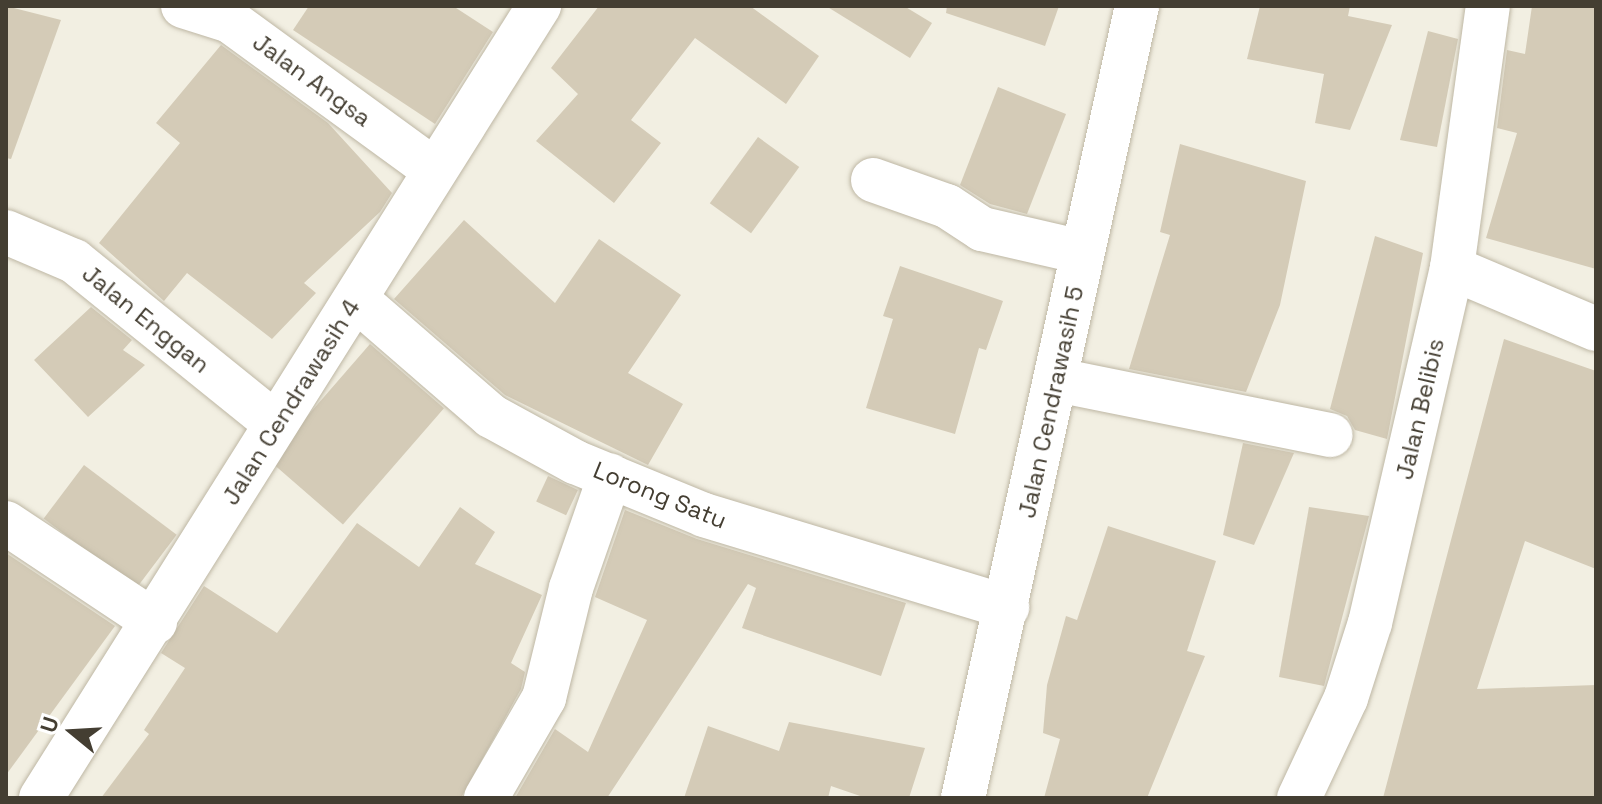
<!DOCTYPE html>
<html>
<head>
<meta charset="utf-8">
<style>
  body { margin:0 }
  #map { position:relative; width:1602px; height:804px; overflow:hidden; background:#f2efe2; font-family:"Space Grotesk",sans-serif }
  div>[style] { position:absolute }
  .building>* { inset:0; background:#d4cbb7; transform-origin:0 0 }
  .roads { filter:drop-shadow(0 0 2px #beb7a4) drop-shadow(0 0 2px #beb7a4) }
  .minor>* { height:44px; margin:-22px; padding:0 22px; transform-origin:22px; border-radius:22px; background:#fff }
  span { translate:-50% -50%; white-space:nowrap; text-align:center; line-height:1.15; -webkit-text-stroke:8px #fff; paint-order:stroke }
  .street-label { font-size:24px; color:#443e32 }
  .frame { position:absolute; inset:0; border:8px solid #443e32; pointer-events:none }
  .north { position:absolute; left:32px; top:692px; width:80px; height:80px; -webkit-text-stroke:6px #fff; paint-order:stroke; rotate:288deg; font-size:22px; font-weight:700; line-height:32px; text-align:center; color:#443e32 }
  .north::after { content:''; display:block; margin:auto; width:28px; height:36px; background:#443e32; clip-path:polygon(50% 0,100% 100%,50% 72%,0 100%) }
</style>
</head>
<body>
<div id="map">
  <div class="building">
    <i style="clip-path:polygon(6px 6px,61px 20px,11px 159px,6px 158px)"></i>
    <i style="clip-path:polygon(309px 6px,453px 6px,493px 32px,435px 124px,293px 30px)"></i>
    <i style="clip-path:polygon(599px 6px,750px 6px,819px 56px,786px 104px,695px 38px,631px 120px,661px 143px,614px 203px,536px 141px,578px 94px,551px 68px)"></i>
    <i style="clip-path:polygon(826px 6px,904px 6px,932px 23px,910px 58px)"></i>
    <i style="clip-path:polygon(947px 6px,1059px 6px,1045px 46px,946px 13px)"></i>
    <i style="clip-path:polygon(1260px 6px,1350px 6px,1348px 16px,1392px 25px,1350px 130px,1315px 123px,1324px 74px,1247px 59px)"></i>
    <i style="clip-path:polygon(1532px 6px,1596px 6px,1596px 269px,1486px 238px,1517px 133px,1497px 128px,1507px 50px,1525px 54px)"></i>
    <i style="clip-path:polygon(1428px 31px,1458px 39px,1437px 147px,1400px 140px)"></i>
    <i style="clip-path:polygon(221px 45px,328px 123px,392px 193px,380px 212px,304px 283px,316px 293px,272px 339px,187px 273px,164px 301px,99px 243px,180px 143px,156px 123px)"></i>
    <i style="clip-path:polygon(998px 87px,1066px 114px,1027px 214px,990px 204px,960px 185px)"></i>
    <i style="left:758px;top:137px;width:51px;height:82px;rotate:36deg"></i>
    <i style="clip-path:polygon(1180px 144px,1306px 181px,1280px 305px,1246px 392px,1129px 369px,1170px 235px,1160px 232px)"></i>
    <i style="clip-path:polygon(464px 220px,555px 303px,599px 239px,681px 295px,628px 373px,683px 404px,648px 465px,505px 395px,394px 299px)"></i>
    <i style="clip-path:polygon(1375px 236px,1423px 253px,1387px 439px,1355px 430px,1347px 416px,1330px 409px)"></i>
    <i style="clip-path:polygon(900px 266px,1003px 301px,986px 350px,979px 348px,955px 434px,866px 408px,893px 319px,883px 316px)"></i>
    <i style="clip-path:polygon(91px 307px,132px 340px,123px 350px,145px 365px,88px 417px,34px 360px)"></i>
    <i style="clip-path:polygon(1504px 339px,1596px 371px,1596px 569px,1525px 541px,1477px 689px,1596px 685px,1596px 798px,1383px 798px)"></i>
    <i style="left:370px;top:344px;width:98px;height:154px;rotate:41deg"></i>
    <i style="clip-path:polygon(1243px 443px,1294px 453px,1254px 545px,1223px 535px)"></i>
    <i style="left:84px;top:465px;width:116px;height:67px;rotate:37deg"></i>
    <i style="left:548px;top:476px;width:33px;height:28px;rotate:25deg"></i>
    <i style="clip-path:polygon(460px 507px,495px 532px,475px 564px,542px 595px,511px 663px,525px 672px,521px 689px,461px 798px,101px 798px,149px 734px,144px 730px,185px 668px,161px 653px,204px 586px,277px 633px,357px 523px,419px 567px)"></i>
    <i style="clip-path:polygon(1309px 507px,1369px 516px,1324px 686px,1279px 677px)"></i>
    <i style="clip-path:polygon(625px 510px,697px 539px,906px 603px,881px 676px,742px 628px,756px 588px,748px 584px,607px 798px,515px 798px,555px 729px,588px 752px,647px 620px,595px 597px)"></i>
    <i style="clip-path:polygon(1108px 526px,1216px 561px,1187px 651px,1205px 656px,1147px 798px,1044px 798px,1060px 739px,1043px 733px,1047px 685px,1066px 616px,1077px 620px)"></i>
    <i style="clip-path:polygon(6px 553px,115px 626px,6px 775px)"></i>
    <i style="clip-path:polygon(789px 722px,925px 748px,909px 798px,866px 798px,831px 786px,828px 798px,684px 798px,708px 726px,779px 751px)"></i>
  </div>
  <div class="roads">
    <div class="minor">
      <i style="left:183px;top:6px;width:49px;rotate:17.7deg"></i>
      <i style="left:230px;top:21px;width:253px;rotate:36.1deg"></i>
      <i style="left:873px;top:180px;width:78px;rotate:19.4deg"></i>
      <i style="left:947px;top:206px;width:42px;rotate:33.3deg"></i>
      <i style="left:982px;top:229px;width:103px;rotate:13deg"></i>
      <i style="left:6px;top:232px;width:74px;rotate:23.1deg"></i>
      <i style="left:74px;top:261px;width:258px;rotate:38.9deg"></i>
      <i style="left:1452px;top:268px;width:156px;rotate:23deg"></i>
      <i style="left:356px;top:299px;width:179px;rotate:40.9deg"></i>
      <i style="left:491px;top:416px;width:96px;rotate:28.7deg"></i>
      <i style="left:575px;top:462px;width:139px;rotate:22.3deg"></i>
      <i style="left:704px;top:515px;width:317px;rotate:16.9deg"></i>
      <i style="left:1057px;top:380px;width:279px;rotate:11.4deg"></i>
      <i style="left:6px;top:523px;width:179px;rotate:33.6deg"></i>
      <i style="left:41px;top:798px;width:936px;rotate:-57.84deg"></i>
      <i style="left:486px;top:798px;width:116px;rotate:-59.9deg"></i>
      <i style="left:544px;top:698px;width:113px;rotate:-76.2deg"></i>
      <i style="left:571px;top:588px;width:119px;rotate:-70.8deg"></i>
      <i style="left:963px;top:798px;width:811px;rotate:-77.61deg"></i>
      <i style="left:1299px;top:798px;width:110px;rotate:-64.8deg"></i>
      <i style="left:1346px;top:698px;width:79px;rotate:-72.3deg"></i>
      <i style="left:1370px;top:623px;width:364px;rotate:-77deg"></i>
      <i style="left:1452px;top:268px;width:264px;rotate:-82.2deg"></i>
    </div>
  </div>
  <div class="street-label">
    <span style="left:312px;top:80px;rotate:36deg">Jalan Angsa</span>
    <span style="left:146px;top:319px;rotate:39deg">Jalan Enggan</span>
    <span style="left:291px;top:402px;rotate:-58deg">Jalan Cendrawasih 4</span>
    <span style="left:1051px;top:402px;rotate:-78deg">Jalan Cendrawasih 5</span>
    <span style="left:1420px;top:409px;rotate:-77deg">Jalan Belibis</span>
    <span style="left:660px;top:495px;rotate:22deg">Lorong Satu</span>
  </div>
  <div class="frame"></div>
  <div class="north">U</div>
</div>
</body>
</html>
